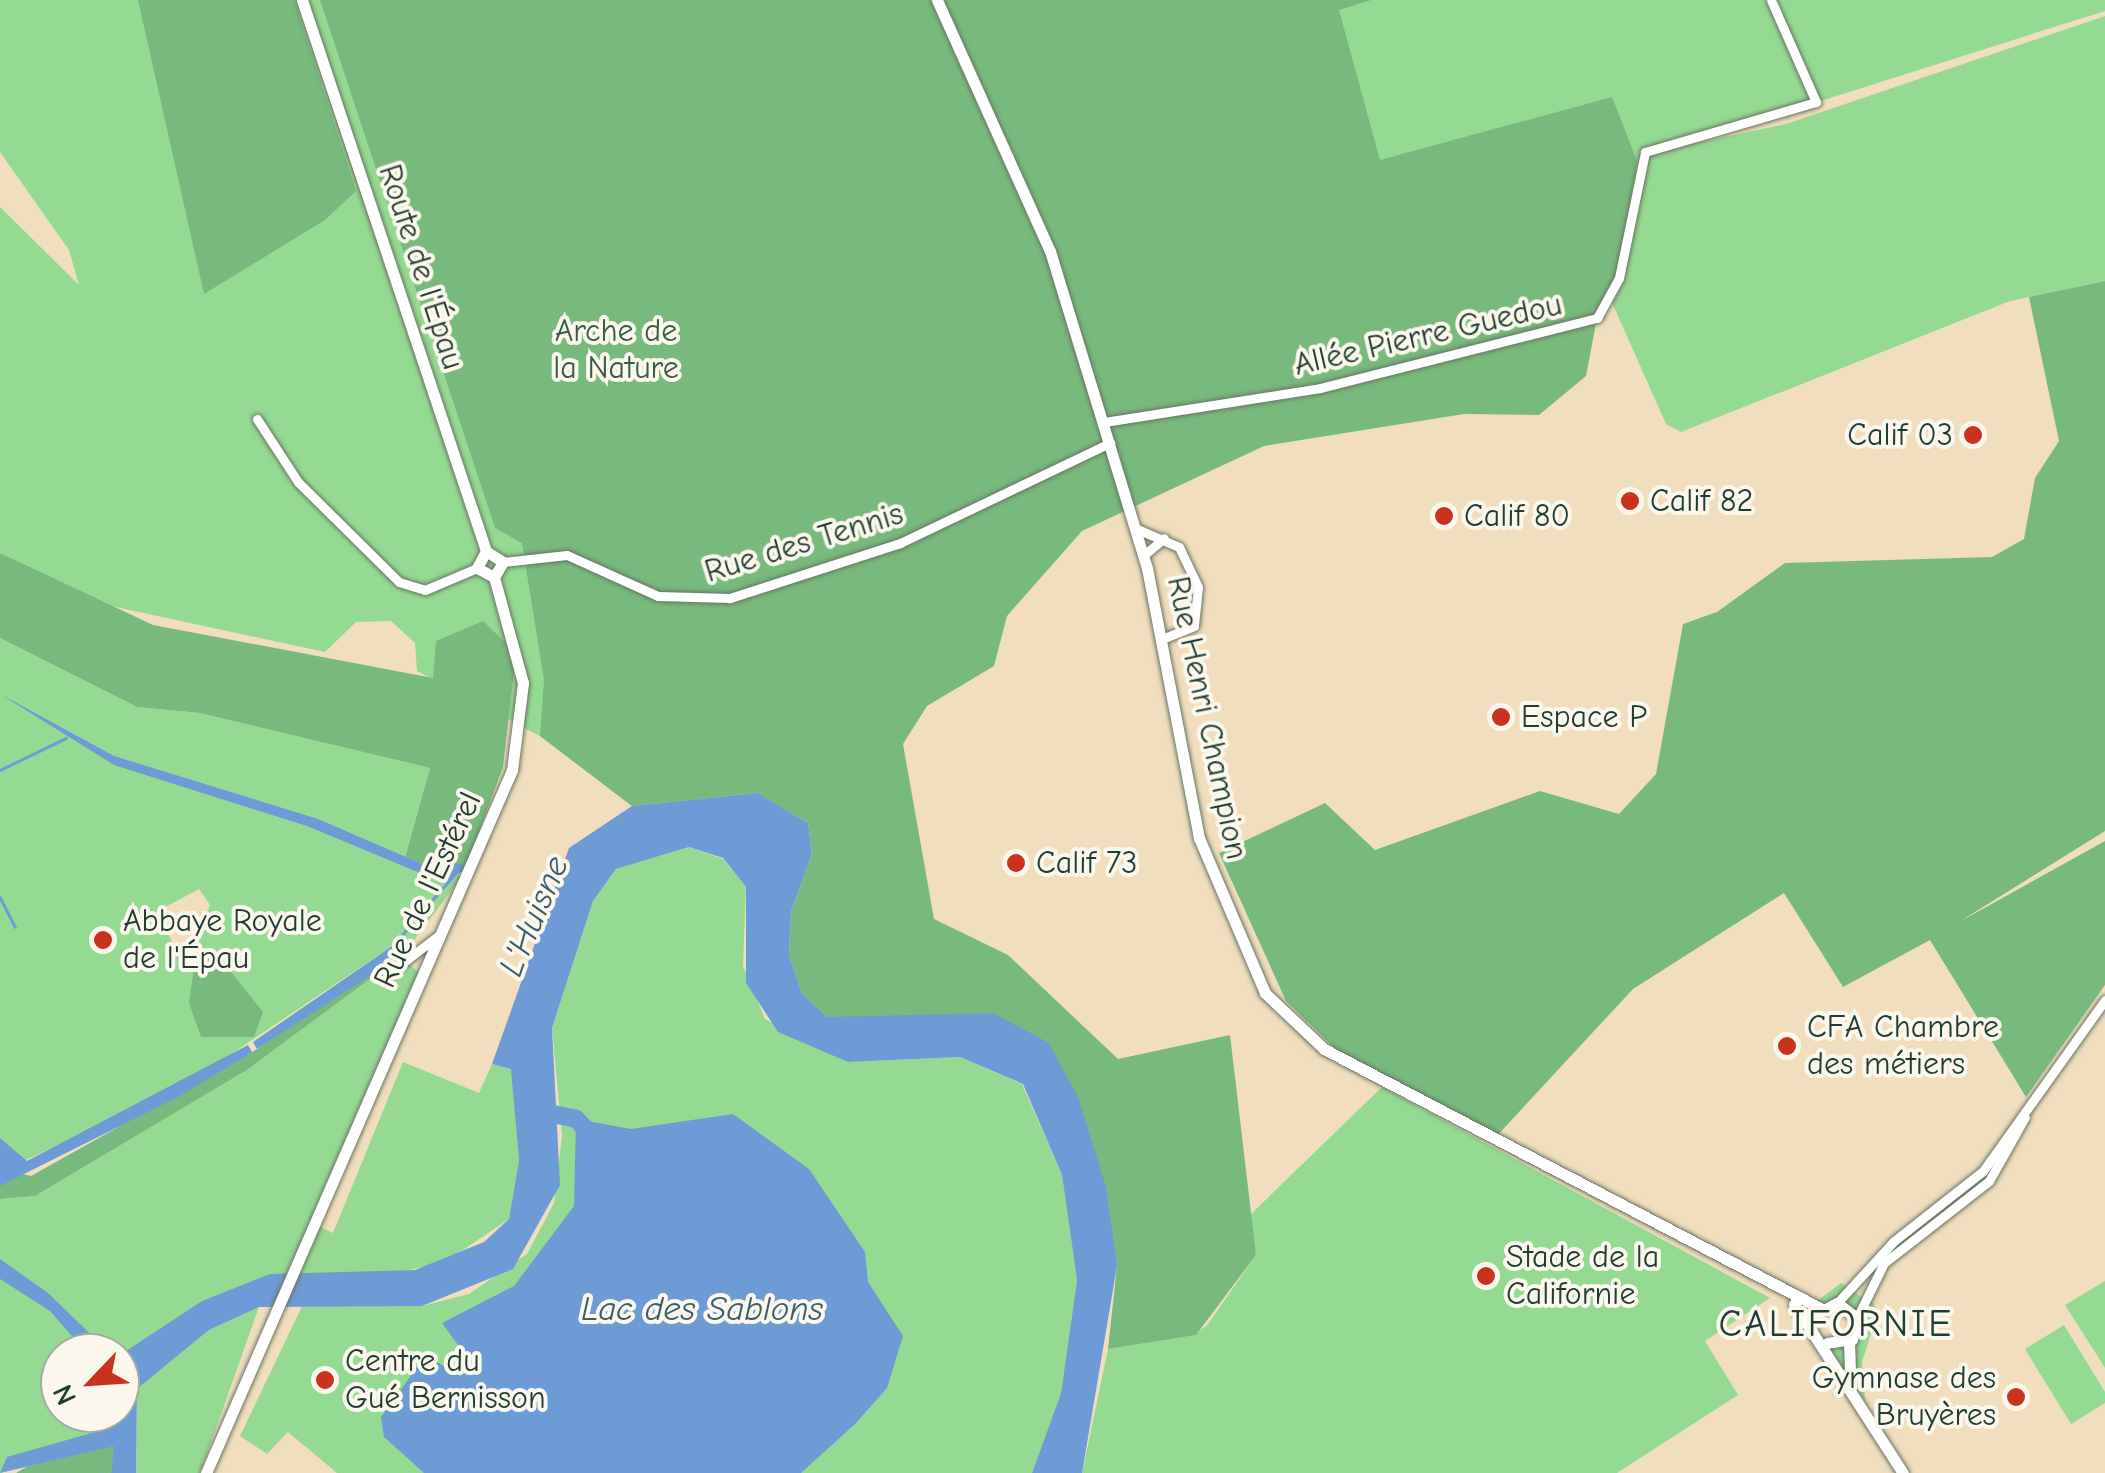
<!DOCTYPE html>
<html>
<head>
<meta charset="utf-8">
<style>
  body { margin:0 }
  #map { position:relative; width:2105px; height:1473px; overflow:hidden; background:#f1debe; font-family:"Comic Neue",sans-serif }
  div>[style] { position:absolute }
  .green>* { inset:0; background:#95da93 }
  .forest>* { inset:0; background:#78ba7d }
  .water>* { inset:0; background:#6d9bd5 }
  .stream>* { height:2.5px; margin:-1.25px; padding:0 1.25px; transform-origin:1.25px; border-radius:1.25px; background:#6d9bd5 }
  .river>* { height:18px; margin:-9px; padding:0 9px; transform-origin:9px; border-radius:9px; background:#6d9bd5 }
  .roads { filter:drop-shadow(0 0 2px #687564) drop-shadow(0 0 2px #687564) }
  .minor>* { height:9px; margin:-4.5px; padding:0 4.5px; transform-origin:4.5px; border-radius:4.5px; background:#fff }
  .tertiary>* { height:11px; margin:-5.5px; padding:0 5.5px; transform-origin:5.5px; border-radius:5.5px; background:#fff }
  .dots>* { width:28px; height:28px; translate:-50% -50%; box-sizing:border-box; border:5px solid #fbf7ec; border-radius:50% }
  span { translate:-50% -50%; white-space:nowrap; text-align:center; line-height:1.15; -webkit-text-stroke:8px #fbf7ec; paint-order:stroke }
  .street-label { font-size:32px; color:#1f3d34 }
  .park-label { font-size:32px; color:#375c47 }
  .poi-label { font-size:32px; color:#1f3d34 }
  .right { translate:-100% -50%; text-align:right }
  .left { translate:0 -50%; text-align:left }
  .water-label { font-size:35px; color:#3a5e6c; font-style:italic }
  .quarter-label { font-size:38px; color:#1f3d34; letter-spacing:2.5px }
  .north { position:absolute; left:40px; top:1333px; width:100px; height:100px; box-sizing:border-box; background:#fbf7ec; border:2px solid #a3ada2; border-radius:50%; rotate:245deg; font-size:28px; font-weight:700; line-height:40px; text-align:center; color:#1f3d34 }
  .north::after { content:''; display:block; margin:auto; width:35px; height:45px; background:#c8321e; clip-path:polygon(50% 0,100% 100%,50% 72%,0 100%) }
</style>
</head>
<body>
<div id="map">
  <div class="green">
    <i style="clip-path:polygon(0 0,2105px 0,2105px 11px,1669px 149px,1786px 124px,2105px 16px,2105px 281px,2010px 301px,1681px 432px,1666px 424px,1609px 296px,1105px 422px,756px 793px,632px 806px,540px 736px,417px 671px,415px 643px,391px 621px,356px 622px,325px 652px,102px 604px,0 553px,0 207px,79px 285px,69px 250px,0 152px)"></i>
    <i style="clip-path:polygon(evenodd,0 638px,137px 707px,200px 713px,430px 768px,405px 856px,444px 883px,466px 871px,406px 951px,398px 942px,191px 1081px,22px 1162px,0 1138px,0 638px,199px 889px,210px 905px,184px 969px,158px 911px,199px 889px)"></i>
    <i style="clip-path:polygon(689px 847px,723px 859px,746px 887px,743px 966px,765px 1019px,848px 1062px,960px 1057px,1022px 1084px,1062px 1175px,1077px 1280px,1061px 1393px,1032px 1473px,337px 1473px,288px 1432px,267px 1454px,240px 1436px,305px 1300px,422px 1306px,469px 1294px,527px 1254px,554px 1203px,562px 1136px,552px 1028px,593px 901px,616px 869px)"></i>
    <i style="clip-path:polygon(evenodd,401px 956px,419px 973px,310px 1222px,333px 1233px,403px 1062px,479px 1093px,492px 1064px,512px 1069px,519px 1160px,509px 1219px,445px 1262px,212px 1313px,130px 1393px,113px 1430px,0 1473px,0 1199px,35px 1196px,247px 1070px,401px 956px,60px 1353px,120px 1353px,120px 1413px,60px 1413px,60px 1353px)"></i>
    <i style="clip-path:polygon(1382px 1087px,1770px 1298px,1705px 1341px,1738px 1395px,1617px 1473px,1082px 1473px,1108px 1349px,1195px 1335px,1208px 1324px,1256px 1255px,1250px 1215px)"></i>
    <i style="clip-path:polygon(2105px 1281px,2105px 1368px,2065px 1305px)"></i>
    <i style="clip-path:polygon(1841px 1283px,1863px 1298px,1866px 1291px,1878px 1311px,1862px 1362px,1865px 1401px,1827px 1343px,1857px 1331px,1842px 1304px,1818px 1313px,1815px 1327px,1803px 1312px)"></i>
    <i style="clip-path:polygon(259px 1307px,200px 1473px,136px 1473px,137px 1389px,209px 1330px)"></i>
    <i style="clip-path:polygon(2064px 1325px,2105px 1392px,2105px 1403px,2071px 1424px,2025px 1349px)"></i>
  </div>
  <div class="forest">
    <i style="clip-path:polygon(138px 0,294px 0,356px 191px,325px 220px,204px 294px)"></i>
    <i style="clip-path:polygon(320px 0,1371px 0,1339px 10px,1380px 160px,1612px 97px,1637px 161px,1619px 278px,1597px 318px,1586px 376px,1539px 415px,1464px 414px,1264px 446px,1082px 531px,1007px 616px,994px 666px,927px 706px,903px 744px,934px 919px,1008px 955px,1118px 1059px,1230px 1035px,1256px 1255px,1196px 1335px,1108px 1349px,1117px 1266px,993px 1013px,854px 1021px,827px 1017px,802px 993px,789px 955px,791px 912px,812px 854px,808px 823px,756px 793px,632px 806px,540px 736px,544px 680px,522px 543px,495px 528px)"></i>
    <i style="clip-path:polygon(2105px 281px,2105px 831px,1959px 922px,2105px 841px,2105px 985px,2026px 1097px,1930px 940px,1843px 987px,1784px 893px,1633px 989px,1493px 1140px,1349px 1062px,1286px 1001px,1219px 853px,1325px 803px,1375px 850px,1540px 791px,1619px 814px,1656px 774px,1683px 624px,1717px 612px,1785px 563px,1992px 557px,2024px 539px,2035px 478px,2059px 441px,2029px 297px)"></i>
    <i style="clip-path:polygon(0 553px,153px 625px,433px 678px,436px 641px,483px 621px,505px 642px,514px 671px,503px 767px,466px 866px,443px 873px,405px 857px,430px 768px,200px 713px,137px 707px,0 638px)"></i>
    <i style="clip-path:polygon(197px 947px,216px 953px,263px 1012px,254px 1037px,201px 1037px,189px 1003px)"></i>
    <i style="clip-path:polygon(394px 953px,401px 956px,247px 1070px,35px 1196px,0 1199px,0 1156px,4px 1169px,31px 1176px,259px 1048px)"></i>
    <i style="clip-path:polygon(115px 1445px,111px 1473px,16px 1473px,28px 1466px)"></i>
  </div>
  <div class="water">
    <i style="clip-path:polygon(0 694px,114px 756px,318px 819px,443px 873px,459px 863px,467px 868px,444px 883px,307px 826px,114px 765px)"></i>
    <i style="clip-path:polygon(757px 793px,808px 823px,812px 854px,791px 912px,789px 955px,802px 993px,827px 1017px,993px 1013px,1049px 1043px,1078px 1097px,1106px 1187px,1117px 1266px,1082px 1473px,1032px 1473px,1061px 1393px,1077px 1280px,1062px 1175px,1023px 1084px,960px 1057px,848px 1062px,778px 1032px,746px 983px,746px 887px,723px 858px,689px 847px,616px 869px,593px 901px,552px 1028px,560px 1185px,513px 1269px,422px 1306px,259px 1307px,209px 1330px,137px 1389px,136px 1473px,111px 1473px,114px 1446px,0 1473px,7px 1457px,95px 1432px,105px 1413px,120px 1413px,120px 1355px,202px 1301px,270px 1274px,415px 1270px,484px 1242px,509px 1219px,519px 1160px,511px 1069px,492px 1064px,569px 848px,632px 806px)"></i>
    <i style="clip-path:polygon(398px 942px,402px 955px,257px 1049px,253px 1042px)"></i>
    <i style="clip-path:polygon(248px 1045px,252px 1052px,180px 1096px,0 1186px,0 1138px,27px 1161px)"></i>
    <i style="clip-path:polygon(733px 1114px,809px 1169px,865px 1252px,868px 1282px,903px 1336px,887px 1388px,855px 1424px,801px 1473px,424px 1473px,384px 1437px,381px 1417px,426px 1355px,460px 1376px,474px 1367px,442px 1323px,514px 1286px,574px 1206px,576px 1119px,631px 1129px)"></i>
    <i style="clip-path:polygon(0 1259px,48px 1293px,110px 1353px,87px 1353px,50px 1311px,0 1279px)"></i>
  </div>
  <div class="stream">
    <i style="left:0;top:770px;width:73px;rotate:-25.9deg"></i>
    <i style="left:0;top:897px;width:33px;rotate:63deg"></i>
    <i style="left:395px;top:943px;width:98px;rotate:-49.1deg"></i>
  </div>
  <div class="river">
    <i style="left:539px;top:1111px;width:38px;rotate:12deg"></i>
    <i style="left:576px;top:1119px;width:21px;rotate:45deg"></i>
  </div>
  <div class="roads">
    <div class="minor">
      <i style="left:257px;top:419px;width:75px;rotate:56.9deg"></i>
      <i style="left:298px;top:482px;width:142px;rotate:44.7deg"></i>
      <i style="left:399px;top:582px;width:27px;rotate:17deg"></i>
      <i style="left:425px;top:590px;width:56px;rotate:-22.9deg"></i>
      <i style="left:1104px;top:422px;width:219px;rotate:-8.9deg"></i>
      <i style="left:1320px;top:388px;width:286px;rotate:-14.2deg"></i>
      <i style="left:1597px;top:318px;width:46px;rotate:-61.2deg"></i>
      <i style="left:1619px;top:278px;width:129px;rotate:-78.3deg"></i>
      <i style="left:1645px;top:152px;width:178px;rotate:-16.3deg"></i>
      <i style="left:1816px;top:102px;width:111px;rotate:-113.8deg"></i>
      <i style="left:1137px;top:529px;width:46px;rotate:23.2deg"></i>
      <i style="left:1179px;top:547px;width:44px;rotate:64.6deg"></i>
      <i style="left:1198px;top:587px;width:39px;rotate:96deg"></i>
      <i style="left:1194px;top:626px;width:32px;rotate:158deg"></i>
      <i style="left:1144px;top:555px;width:26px;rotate:-40deg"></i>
      <i style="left:503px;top:562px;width:64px;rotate:-6.2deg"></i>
      <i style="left:567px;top:555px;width:100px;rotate:24.3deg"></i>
      <i style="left:658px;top:596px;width:72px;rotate:1.6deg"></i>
      <i style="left:730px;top:598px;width:179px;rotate:-17.9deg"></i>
      <i style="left:900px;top:543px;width:233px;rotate:-25.5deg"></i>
      <i style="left:387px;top:975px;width:66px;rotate:-37.6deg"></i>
      <i style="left:1837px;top:1303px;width:84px;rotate:-47.4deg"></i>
      <i style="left:1894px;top:1241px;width:113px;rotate:-38.2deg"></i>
      <i style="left:1983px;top:1171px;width:210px;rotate:-54.5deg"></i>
      <i style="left:1857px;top:1318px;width:61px;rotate:-63.9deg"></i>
      <i style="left:1884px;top:1263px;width:133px;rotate:-38deg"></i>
      <i style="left:1989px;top:1181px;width:73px;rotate:-60.6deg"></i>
    </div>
    <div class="tertiary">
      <i style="left:302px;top:0;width:581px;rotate:71.53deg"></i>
      <i style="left:937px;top:0;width:275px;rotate:65.8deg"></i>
      <i style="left:1050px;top:251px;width:332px;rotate:73deg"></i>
      <i style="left:1147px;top:568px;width:275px;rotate:79.1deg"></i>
      <i style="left:1199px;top:838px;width:168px;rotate:66.9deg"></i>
      <i style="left:1265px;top:993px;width:81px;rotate:43.5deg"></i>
      <i style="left:1324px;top:1049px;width:562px;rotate:27.57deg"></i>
      <i style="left:486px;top:551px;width:19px;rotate:118deg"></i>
      <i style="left:477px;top:568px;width:19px;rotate:28deg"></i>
      <i style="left:486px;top:551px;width:20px;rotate:33deg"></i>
      <i style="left:503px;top:562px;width:17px;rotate:121deg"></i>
      <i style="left:1794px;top:1304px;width:201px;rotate:57.2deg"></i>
      <i style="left:1818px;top:1313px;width:21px;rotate:-28deg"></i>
      <i style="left:1837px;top:1303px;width:25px;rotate:37deg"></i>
      <i style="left:1857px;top:1318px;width:22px;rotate:103deg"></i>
      <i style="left:1852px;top:1339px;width:25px;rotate:171deg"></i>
      <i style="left:1849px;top:1342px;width:36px;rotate:88deg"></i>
      <i style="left:206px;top:1473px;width:767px;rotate:-66.48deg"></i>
      <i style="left:512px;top:770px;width:88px;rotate:-82.8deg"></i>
      <i style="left:523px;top:683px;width:110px;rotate:-105.3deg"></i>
    </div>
  </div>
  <div class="dots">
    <i style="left:1973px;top:435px;background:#c8321e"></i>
    <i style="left:1630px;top:501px;background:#c8321e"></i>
    <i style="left:1444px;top:516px;background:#c8321e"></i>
    <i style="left:1501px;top:717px;background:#c8321e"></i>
    <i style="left:1016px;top:863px;background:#c8321e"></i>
    <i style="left:103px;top:940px;background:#c8321e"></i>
    <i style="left:1787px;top:1046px;background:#c8321e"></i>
    <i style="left:1486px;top:1276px;background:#c8321e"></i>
    <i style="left:325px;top:1380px;background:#c8321e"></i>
    <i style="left:2016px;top:1397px;background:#c8321e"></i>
  </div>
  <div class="street-label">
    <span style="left:421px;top:267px;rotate:72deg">Route de l'Épau</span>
    <span style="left:1428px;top:335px;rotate:-13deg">Allée Pierre Guedou</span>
    <span style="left:804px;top:543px;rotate:-17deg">Rue des Tennis</span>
    <span style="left:1207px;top:718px;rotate:78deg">Rue Henri Champion</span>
    <span style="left:428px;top:890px;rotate:-65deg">Rue de l'Estérel</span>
  </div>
  <div class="park-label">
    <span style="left:616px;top:350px">Arche de<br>la Nature</span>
  </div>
  <div class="poi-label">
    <span class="right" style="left:1953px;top:435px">Calif 03</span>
    <span class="left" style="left:1650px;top:501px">Calif 82</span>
    <span class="left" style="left:1464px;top:516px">Calif 80</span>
    <span class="left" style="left:1521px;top:717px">Espace P</span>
    <span class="left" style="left:1036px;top:863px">Calif 73</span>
    <span class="left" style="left:123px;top:940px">Abbaye Royale<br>de l'Épau</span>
    <span class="left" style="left:1807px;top:1046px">CFA Chambre<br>des métiers</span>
    <span class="left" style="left:1506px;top:1276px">Stade de la<br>Californie</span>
    <span class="left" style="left:345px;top:1380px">Centre du<br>Gué Bernisson</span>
    <span class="right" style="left:1996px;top:1397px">Gymnase des<br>Bruyères</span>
  </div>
  <div class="water-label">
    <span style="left:534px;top:916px;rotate:-67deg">L'Huisne</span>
    <span style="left:702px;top:1309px">Lac des Sablons</span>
  </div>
  <div class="quarter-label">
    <span style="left:1836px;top:1325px">CALIFORNIE</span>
  </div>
  <div class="north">N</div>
</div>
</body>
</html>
